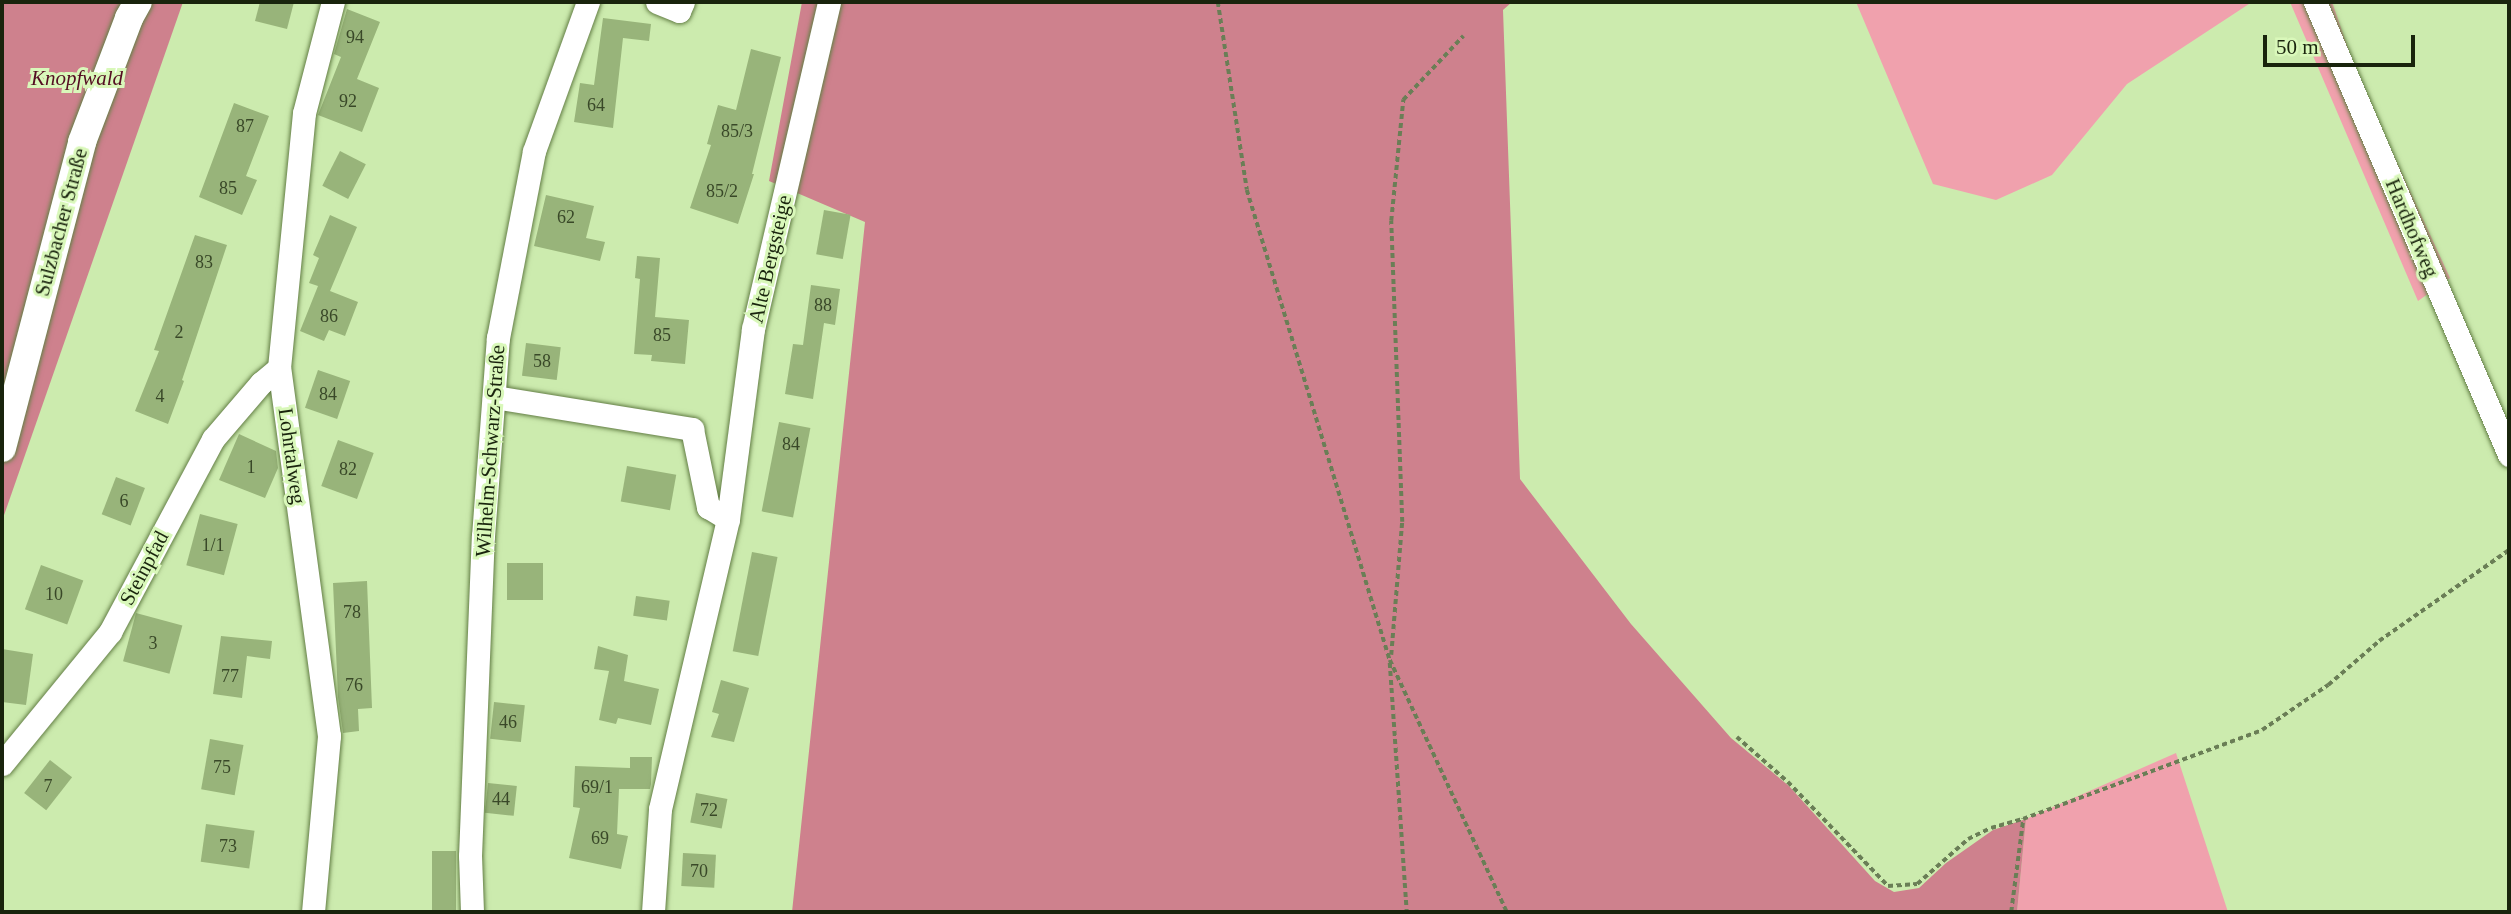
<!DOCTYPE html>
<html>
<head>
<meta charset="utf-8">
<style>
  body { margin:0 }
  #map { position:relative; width:2511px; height:914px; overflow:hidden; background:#ccebae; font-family:Georgia,serif }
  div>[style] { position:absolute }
  .green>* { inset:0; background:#f0a1ad }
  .forest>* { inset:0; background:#ce818d }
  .building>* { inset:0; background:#98b47a; transform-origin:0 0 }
  .path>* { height:3.5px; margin-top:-1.75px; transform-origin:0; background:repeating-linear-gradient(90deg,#6a7e56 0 5px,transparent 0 8.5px) }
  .roads { filter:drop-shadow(0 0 2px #637e45) drop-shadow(0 0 2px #637e45) }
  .minor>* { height:23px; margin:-11.5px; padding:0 11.5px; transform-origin:11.5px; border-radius:11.5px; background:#fff }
  .major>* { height:28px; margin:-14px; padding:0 14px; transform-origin:14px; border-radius:14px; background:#fff }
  span { translate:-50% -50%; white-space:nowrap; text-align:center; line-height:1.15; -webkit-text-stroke:6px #d9f8ba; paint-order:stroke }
  .number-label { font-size:18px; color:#394828 }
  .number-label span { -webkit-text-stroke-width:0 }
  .park-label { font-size:21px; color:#540e22; font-style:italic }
  .street-label { font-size:21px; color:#19240d }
  .frame { position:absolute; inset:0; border:4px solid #19240d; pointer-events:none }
  .scale { position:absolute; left:2263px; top:35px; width:152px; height:32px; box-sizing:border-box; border:4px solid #19240d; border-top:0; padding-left:9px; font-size:21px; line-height:24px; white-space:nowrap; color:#19240d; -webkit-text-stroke:5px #d9f8ba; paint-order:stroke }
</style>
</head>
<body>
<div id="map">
  <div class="green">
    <i style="clip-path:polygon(1856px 2px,2252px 2px,2127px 84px,2052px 175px,1996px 200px,1933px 184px)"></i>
    <i style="clip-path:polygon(2290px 2px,2332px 2px,2359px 80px,2450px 278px,2418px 301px)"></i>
    <i style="clip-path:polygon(2176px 753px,2228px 912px,2017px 912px,2026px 819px)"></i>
  </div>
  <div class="forest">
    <i style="clip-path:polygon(2px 2px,183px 2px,2px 521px)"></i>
    <i style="clip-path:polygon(802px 2px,1512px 2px,1503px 10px,1520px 479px,1631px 624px,1731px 738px,1789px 786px,1875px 881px,1894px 892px,1919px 888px,1946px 863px,1993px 830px,2026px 819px,2017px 912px,792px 912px,865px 222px,769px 181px)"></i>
  </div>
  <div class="building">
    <i style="clip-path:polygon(260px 2px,294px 2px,287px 29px,255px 21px)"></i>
    <i style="clip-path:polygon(347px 9px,380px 22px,357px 79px,379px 88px,362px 132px,318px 115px,341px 57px,334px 54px)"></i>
    <i style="clip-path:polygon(603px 18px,651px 24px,649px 41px,623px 38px,613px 128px,574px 122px,580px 83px,594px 85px)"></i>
    <i style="clip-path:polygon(751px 49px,781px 57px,752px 174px,754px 174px,738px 224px,690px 208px,711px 145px,707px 144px,718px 105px,736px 110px)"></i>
    <i style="clip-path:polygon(234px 103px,269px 116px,246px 176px,257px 180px,242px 215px,199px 197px)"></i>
    <i style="left:340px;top:151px;width:29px;height:39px;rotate:27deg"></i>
    <i style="clip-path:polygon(546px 195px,594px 206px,586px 238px,605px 242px,600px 261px,534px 246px)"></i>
    <i style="left:824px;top:210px;width:27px;height:45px;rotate:10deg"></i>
    <i style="clip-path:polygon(330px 215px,357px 227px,330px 291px,358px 302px,345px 336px,329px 330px,324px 341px,300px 331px,318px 286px,309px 283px,319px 258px,313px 255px)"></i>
    <i style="clip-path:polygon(195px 235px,227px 245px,182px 380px,184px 381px,168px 424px,135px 411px,159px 351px,154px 350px)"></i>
    <i style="clip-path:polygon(637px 256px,660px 258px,655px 317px,689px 320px,685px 364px,651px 361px,652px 355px,634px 354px,640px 279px,635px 278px)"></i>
    <i style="clip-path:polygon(811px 285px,840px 289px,835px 325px,824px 323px,813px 399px,785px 394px,793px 344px,803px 345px)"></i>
    <i style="left:526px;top:343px;width:35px;height:33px;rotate:7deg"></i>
    <i style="left:318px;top:370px;width:34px;height:40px;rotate:19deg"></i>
    <i style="left:779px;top:422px;width:32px;height:91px;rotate:11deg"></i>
    <i style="clip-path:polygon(239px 434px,276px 451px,278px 468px,265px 498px,219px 480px)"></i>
    <i style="left:338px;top:440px;width:38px;height:49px;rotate:20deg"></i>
    <i style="left:627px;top:466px;width:50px;height:36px;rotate:10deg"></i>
    <i style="left:116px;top:477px;width:31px;height:40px;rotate:21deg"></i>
    <i style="left:200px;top:514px;width:39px;height:53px;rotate:15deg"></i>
    <i style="left:752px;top:552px;width:26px;height:101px;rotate:11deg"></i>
    <i style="left:507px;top:563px;width:36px;height:37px"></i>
    <i style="left:41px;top:565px;width:45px;height:47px;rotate:20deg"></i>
    <i style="clip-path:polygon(367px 581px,372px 708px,358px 709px,359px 731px,343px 733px,338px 697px,333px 583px)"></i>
    <i style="left:636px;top:596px;width:34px;height:20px;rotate:8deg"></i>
    <i style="left:136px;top:613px;width:48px;height:50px;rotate:15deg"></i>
    <i style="clip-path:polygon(221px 636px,272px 641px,270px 659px,247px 656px,242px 698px,213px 694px)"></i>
    <i style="clip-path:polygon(598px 646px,628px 655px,624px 681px,659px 689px,651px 725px,618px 718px,616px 724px,599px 720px,609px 671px,594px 669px)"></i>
    <i style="clip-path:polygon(2px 649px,33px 654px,26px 705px,2px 702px)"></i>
    <i style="clip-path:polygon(721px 680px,749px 688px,734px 742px,711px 737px,719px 714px,712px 712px)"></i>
    <i style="left:494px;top:702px;width:31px;height:37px;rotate:6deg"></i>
    <i style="left:210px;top:739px;width:34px;height:51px;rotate:10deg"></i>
    <i style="clip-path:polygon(630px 757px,652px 757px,651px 784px,650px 789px,619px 789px,617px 834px,628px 836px,621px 869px,569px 858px,580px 808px,573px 807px,575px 766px,630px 768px)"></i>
    <i style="left:50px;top:760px;width:28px;height:42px;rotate:38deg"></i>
    <i style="left:488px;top:783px;width:29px;height:30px;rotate:6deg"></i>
    <i style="left:696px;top:793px;width:32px;height:30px;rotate:11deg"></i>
    <i style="left:206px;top:824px;width:49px;height:38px;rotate:8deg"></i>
    <i style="left:432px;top:851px;width:24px;height:61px"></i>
    <i style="left:683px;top:853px;width:33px;height:33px;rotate:3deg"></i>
  </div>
  <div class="path">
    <i style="left:1218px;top:2px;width:190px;rotate:81.2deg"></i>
    <i style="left:1247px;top:190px;width:491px;rotate:73.1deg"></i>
    <i style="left:1390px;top:660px;width:278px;rotate:65.1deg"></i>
    <i style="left:1391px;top:655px;width:133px;rotate:-85.3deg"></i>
    <i style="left:1402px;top:522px;width:301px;rotate:-92.1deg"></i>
    <i style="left:1391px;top:221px;width:122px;rotate:-84.3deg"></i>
    <i style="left:1403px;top:100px;width:88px;rotate:-46.8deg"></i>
    <i style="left:1390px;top:663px;width:250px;rotate:86.1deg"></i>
    <i style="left:1737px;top:737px;width:68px;rotate:41.4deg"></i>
    <i style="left:1788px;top:782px;width:144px;rotate:46.1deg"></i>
    <i style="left:1888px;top:886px;width:29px;rotate:-4deg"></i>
    <i style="left:1917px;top:884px;width:68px;rotate:-41.4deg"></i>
    <i style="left:1968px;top:839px;width:25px;rotate:-26deg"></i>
    <i style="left:1991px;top:828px;width:33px;rotate:-16deg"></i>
    <i style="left:2011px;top:912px;width:94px;rotate:-82.6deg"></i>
    <i style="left:2023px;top:819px;width:255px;rotate:-20.4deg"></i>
    <i style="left:2262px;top:730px;width:80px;rotate:-34.3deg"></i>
    <i style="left:2328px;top:685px;width:67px;rotate:-40.8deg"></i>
    <i style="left:2379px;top:641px;width:159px;rotate:-35deg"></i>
  </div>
  <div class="roads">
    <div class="minor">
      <i style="left:657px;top:2px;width:24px;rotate:22deg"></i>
      <i style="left:679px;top:11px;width:10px;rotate:-66deg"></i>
      <i style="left:2315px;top:2px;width:493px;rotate:66.8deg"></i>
      <i style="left:494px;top:397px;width:201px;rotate:9.2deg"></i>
      <i style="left:692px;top:429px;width:80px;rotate:78.4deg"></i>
      <i style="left:708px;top:507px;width:23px;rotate:31deg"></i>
      <i style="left:2px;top:764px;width:171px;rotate:-50.7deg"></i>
      <i style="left:110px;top:632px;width:219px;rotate:-61.9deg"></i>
      <i style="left:213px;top:439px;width:74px;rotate:-49.4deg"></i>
      <i style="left:261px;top:383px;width:23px;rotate:-40deg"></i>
      <i style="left:313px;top:912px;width:177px;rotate:-84.8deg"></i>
      <i style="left:329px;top:736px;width:371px;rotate:-97.7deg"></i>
      <i style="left:279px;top:368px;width:256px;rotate:-84.4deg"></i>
      <i style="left:304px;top:113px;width:115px;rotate:-75.4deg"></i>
      <i style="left:472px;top:912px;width:56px;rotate:-92deg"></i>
      <i style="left:470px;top:856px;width:320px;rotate:-87.7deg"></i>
      <i style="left:483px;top:536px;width:199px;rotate:-85.7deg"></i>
      <i style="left:498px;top:338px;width:190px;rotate:-79.1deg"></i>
      <i style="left:534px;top:151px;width:158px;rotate:-70.1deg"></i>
      <i style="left:653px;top:912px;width:103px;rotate:-86.1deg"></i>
      <i style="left:660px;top:809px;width:298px;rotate:-76.8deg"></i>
      <i style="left:728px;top:519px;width:192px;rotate:-82.5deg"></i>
      <i style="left:753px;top:329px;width:336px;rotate:-76.9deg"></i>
    </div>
    <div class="major">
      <i style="left:2px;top:448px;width:316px;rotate:-75.3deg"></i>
      <i style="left:82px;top:142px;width:133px;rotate:-69.2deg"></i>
      <i style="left:129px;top:18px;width:18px;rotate:-61deg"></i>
    </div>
  </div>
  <div class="number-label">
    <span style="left:355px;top:37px">94</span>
    <span style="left:348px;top:101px">92</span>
    <span style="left:596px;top:105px">64</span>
    <span style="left:245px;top:126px">87</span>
    <span style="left:737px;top:131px">85/3</span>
    <span style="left:228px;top:188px">85</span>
    <span style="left:722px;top:191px">85/2</span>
    <span style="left:566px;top:217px">62</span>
    <span style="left:204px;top:262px">83</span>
    <span style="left:823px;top:305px">88</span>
    <span style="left:329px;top:316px">86</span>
    <span style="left:179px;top:332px">2</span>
    <span style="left:662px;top:335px">85</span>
    <span style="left:542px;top:361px">58</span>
    <span style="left:328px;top:394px">84</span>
    <span style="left:160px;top:396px">4</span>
    <span style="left:791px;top:444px">84</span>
    <span style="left:251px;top:467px">1</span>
    <span style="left:348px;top:469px">82</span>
    <span style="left:124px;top:501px">6</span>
    <span style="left:213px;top:545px">1/1</span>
    <span style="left:54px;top:594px">10</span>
    <span style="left:352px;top:612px">78</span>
    <span style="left:153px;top:643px">3</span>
    <span style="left:230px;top:676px">77</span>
    <span style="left:354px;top:685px">76</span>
    <span style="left:508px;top:722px">46</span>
    <span style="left:222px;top:767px">75</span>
    <span style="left:48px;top:786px">7</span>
    <span style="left:597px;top:787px">69/1</span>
    <span style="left:501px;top:799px">44</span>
    <span style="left:709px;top:810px">72</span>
    <span style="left:600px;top:838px">69</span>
    <span style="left:228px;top:846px">73</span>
    <span style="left:699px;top:871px">70</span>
  </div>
  <div class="park-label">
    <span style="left:77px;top:78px">Knopfwald</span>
  </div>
  <div class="street-label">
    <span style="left:61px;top:222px;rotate:-75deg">Sulzbacher Straße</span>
    <span style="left:2412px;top:228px;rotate:67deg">Hardhofweg</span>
    <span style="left:770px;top:259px;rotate:-77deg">Alte Bergsteige</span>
    <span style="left:490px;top:451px;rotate:-86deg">Wilhelm-Schwarz-Straße</span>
    <span style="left:292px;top:456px;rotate:82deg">Lohrtalweg</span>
    <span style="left:144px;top:568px;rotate:-62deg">Steinpfad</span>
  </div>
  <div class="frame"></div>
  <div class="scale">50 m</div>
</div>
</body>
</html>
